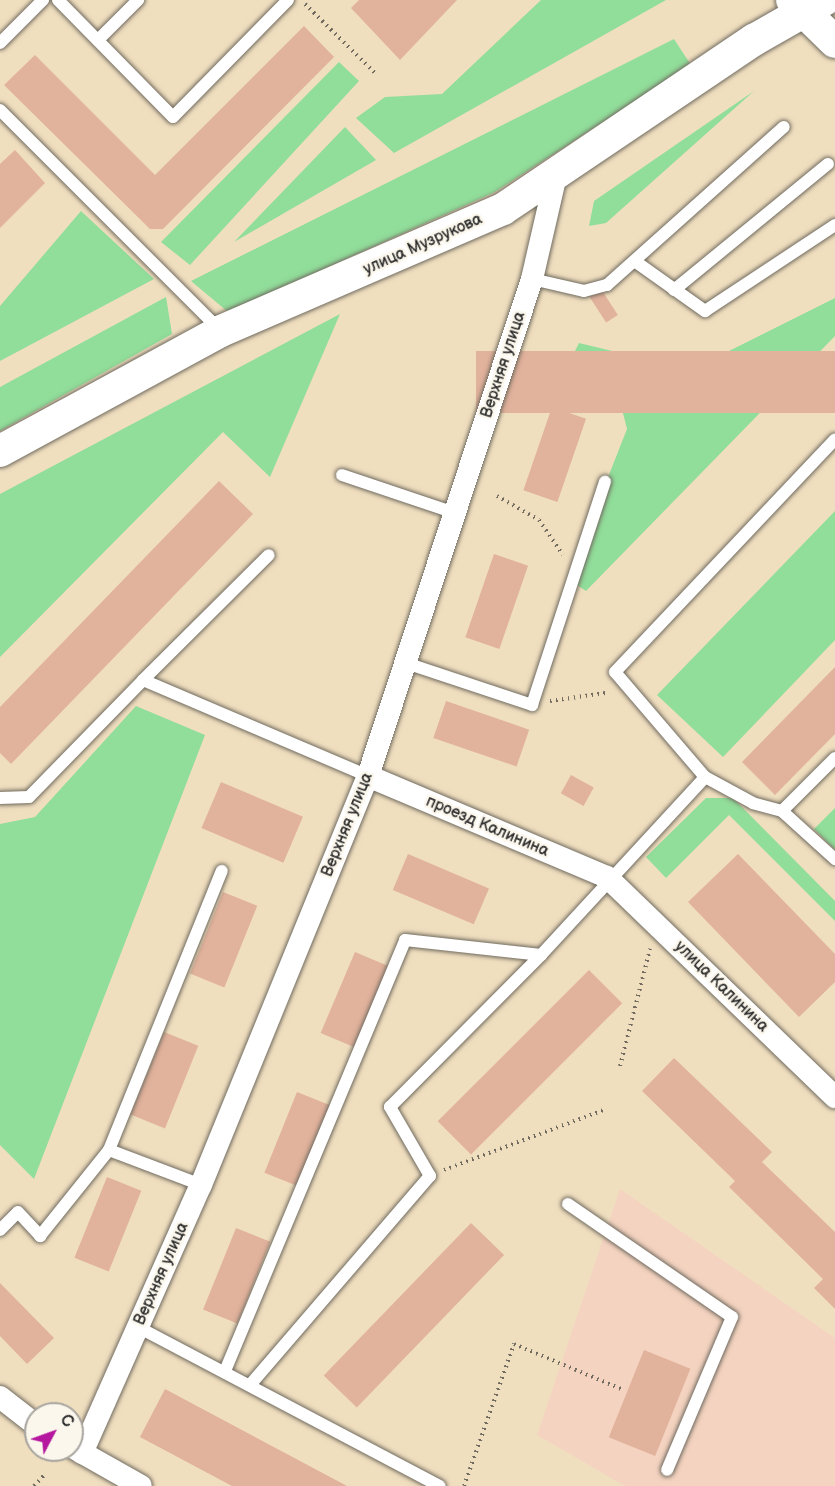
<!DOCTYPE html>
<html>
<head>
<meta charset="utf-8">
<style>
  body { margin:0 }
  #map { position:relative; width:835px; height:1486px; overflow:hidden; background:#f0dfbf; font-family:"Balsamiq Sans",sans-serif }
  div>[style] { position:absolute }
  .built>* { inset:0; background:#f4d3c0 }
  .green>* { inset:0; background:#91dd9a }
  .building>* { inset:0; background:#e1b29c; transform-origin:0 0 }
  .path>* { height:4px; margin-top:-2px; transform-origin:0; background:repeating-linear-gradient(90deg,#706a5f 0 1.5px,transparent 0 6px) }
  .roads { filter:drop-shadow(0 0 2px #706a5f) drop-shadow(0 0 2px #706a5f) }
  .lane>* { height:12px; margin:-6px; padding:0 6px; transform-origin:6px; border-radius:6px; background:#fff }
  .street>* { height:22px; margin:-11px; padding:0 11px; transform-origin:11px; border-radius:11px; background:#fff }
  .secondary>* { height:32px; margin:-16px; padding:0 16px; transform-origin:16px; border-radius:16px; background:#fff }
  span { translate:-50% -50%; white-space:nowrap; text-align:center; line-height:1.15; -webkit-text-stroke:5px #fbf7ec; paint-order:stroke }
  .street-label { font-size:16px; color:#2b2b2b }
  .north { position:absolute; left:24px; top:1402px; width:60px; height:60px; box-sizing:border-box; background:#fbf7ec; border:2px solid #a8a59f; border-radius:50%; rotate:49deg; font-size:16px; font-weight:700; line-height:24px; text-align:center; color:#2b2b2b }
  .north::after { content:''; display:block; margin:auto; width:21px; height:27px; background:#b5179e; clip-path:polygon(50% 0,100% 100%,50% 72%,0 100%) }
</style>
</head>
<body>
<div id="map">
  <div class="built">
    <i style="clip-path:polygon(620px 1189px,835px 1338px,835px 1486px,625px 1486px,537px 1435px)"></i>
  </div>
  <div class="green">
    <i style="clip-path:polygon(541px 0,666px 0,394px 153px,356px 118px,385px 97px,442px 94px)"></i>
    <i style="clip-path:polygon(674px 39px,691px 65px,495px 192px,228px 312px,191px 281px)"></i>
    <i style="clip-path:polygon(339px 62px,359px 81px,190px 265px,161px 242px)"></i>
    <i style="clip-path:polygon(754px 91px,606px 223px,589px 226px,594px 201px)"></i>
    <i style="clip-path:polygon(345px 127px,376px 160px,234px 242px)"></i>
    <i style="clip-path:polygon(81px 211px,154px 279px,0 361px,0 306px)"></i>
    <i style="clip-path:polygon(166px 297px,172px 334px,0 431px,0 387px)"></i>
    <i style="clip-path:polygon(835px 298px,835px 336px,586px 591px,568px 579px,627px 429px,623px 413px,560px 381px,579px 343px,691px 370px)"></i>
    <i style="clip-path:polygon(340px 314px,270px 477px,223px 432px,0 657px,0 494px)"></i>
    <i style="clip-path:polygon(835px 511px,835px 640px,723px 757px,657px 695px)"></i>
    <i style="clip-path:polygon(136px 706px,205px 735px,34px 1179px,0 1145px,0 824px,35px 817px)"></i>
    <i style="clip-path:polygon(706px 798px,733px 798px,835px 901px,835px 921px,729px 815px,666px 878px,646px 857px)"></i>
    <i style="clip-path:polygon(835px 808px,835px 850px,814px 829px)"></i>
  </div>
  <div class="building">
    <i style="clip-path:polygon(359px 0,457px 0,400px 60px,351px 8px)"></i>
    <i style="clip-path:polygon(304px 26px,334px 57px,163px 229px,150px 229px,4px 85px,35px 55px,155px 175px)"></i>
    <i style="clip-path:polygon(15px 150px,45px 183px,0 228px,0 164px)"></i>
    <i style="left:601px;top:289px;width:31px;height:14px;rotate:57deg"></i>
    <i style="left:835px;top:351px;width:62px;height:359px;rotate:90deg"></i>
    <i style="left:552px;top:407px;width:36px;height:88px;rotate:19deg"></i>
    <i style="clip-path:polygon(219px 481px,253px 514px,11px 764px,0 753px,0 707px)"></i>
    <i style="left:494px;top:554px;width:36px;height:88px;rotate:19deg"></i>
    <i style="clip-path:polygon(835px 667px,835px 734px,775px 795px,742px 762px)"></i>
    <i style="left:446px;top:701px;width:88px;height:39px;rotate:19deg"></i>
    <i style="left:571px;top:775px;width:26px;height:21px;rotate:29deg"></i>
    <i style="left:221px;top:782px;width:89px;height:50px;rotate:23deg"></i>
    <i style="left:408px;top:854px;width:88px;height:39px;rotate:23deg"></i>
    <i style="clip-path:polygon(738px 854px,835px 954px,835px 982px,799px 1017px,688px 902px)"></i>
    <i style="left:223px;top:892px;width:37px;height:88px;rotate:22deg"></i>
    <i style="left:355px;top:952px;width:36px;height:88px;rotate:23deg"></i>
    <i style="left:589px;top:970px;width:47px;height:214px;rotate:45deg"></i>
    <i style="left:164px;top:1032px;width:37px;height:89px;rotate:22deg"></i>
    <i style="clip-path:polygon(674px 1058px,772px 1152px,762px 1162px,835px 1232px,835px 1309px,814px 1288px,823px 1279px,729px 1187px,735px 1181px,642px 1091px)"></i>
    <i style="left:297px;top:1092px;width:37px;height:87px;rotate:22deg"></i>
    <i style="left:107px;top:1177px;width:37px;height:87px;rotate:22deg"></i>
    <i style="left:471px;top:1223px;width:46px;height:212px;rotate:44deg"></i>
    <i style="left:236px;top:1228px;width:37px;height:88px;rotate:22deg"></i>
    <i style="clip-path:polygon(0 1283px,54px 1338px,27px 1364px,0 1336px)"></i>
    <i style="left:644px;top:1350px;width:50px;height:94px;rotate:22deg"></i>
    <i style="clip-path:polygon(165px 1389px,347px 1486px,232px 1486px,140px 1437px)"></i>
  </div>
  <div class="path">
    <i style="left:305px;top:4px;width:101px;rotate:44.6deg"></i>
    <i style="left:497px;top:496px;width:48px;rotate:29.7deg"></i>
    <i style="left:539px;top:520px;width:42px;rotate:55.6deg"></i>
    <i style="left:550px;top:701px;width:56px;rotate:-8.3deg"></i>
    <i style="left:620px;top:1066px;width:121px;rotate:-75.6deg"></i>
    <i style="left:444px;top:1170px;width:171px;rotate:-20.6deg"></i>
    <i style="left:34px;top:1486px;width:16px;rotate:-47deg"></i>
    <i style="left:464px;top:1486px;width:151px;rotate:-70.6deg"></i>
    <i style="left:514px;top:1344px;width:116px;rotate:22.8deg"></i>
  </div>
  <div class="roads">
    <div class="lane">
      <i style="left:58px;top:0;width:164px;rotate:45.5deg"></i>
      <i style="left:173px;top:117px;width:164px;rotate:-45.5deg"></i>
      <i style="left:98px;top:40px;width:57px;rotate:-45deg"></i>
      <i style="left:0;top:43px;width:61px;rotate:-45deg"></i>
      <i style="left:0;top:110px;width:311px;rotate:45deg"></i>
      <i style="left:636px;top:262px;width:85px;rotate:35.4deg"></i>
      <i style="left:705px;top:311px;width:156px;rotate:-33.5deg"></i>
      <i style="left:532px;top:279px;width:53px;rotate:13deg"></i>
      <i style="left:584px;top:291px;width:24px;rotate:-15deg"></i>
      <i style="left:607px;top:285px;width:237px;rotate:-41.8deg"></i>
      <i style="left:674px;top:290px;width:199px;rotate:-39.3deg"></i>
      <i style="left:342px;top:475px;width:119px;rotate:18.6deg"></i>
      <i style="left:406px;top:663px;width:133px;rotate:18.4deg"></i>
      <i style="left:532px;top:705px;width:235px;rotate:-71.9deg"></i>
      <i style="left:143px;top:680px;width:177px;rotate:-44.8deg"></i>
      <i style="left:835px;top:758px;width:75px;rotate:135deg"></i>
      <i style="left:782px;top:811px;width:72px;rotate:42.2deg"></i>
      <i style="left:0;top:798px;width:29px;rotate:-2deg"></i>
      <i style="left:29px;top:797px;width:163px;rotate:-45.7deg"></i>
      <i style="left:143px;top:680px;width:245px;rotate:23.1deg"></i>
      <i style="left:782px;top:811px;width:30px;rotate:-165deg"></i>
      <i style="left:753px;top:803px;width:55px;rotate:-151.6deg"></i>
      <i style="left:705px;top:777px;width:138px;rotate:-130.6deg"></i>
      <i style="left:615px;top:672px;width:320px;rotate:-46.6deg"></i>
      <i style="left:109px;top:1150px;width:98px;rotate:20.8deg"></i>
      <i style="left:568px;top:1204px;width:199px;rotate:34.6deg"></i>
      <i style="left:732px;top:1317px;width:166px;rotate:113deg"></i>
      <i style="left:0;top:1230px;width:25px;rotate:-45deg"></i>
      <i style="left:18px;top:1212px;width:33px;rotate:47deg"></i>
      <i style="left:40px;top:1236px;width:110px;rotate:-51.3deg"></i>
      <i style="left:109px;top:1150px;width:301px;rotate:-68deg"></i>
      <i style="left:138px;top:1327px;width:341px;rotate:27.8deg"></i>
      <i style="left:225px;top:1371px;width:467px;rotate:-67.3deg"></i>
      <i style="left:405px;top:940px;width:137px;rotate:6.3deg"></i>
      <i style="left:250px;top:1385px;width:276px;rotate:-49.3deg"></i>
      <i style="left:430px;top:1176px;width:80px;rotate:-120.1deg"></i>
      <i style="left:390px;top:1107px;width:214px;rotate:-45.2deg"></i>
      <i style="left:541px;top:955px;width:242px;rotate:-47.3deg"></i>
    </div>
    <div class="street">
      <i style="left:368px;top:776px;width:259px;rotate:22.9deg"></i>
      <i style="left:607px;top:877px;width:317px;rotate:44deg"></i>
      <i style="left:0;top:1397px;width:46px;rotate:37.9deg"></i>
      <i style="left:72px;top:1447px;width:79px;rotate:29.5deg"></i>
      <i style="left:82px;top:1453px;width:293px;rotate:-66.1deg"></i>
      <i style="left:201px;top:1185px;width:442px;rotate:-67.8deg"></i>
      <i style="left:368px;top:776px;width:523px;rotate:-71.74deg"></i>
      <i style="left:532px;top:279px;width:107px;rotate:-77deg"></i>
    </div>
    <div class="secondary">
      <i style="left:792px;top:0;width:60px;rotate:44.3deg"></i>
      <i style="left:0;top:451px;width:251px;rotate:-28.5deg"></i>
      <i style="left:221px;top:331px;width:307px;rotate:-23.4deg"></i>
      <i style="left:503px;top:209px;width:303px;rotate:-34deg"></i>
      <i style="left:754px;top:40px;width:81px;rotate:-29.7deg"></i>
    </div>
  </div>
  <div class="street-label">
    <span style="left:423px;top:245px;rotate:-24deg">улица Музрукова</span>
    <span style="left:504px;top:365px;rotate:-72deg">Верхняя улица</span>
    <span style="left:348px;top:825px;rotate:-68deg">Верхняя улица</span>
    <span style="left:487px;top:827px;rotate:23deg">проезд Калинина</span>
    <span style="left:721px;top:987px;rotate:44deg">улица Калинина</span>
    <span style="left:162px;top:1274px;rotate:-66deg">Верхняя улица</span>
  </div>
  <div class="north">С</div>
</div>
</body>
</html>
